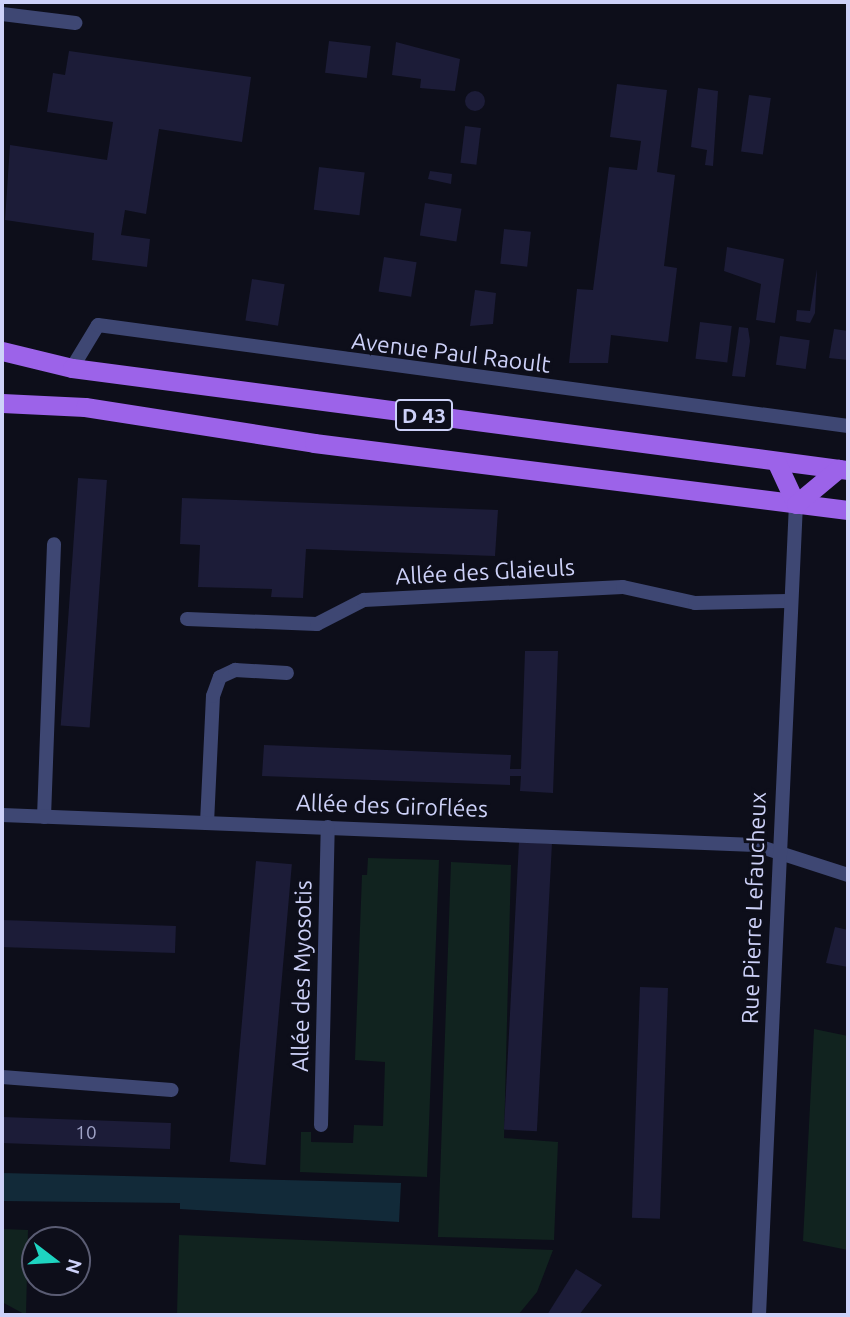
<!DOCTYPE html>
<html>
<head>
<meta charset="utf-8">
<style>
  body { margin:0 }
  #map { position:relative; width:850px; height:1317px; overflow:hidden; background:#0d0e1a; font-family:Ubuntu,sans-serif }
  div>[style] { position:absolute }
  .green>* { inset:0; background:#11231f }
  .water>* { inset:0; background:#122a39 }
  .building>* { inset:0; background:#1c1c38; transform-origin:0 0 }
  .round { border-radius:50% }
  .service>* { height:14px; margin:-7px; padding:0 7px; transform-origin:7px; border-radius:7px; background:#3e4773 }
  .minor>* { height:14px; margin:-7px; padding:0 7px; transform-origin:7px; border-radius:7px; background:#3e4773 }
  .primary>* { height:19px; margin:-9.5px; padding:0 9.5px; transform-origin:9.5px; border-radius:9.5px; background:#9c63e9 }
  span { translate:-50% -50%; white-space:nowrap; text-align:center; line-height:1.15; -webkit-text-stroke:6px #0d0e1a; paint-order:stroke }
  .number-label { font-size:19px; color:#a1a4c8 }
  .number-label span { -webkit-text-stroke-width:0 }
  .shield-label span { padding:2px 5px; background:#0d0e1a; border:2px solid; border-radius:5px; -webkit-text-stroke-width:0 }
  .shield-label { font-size:21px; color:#cdd1f8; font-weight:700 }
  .street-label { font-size:23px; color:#cdd1f8 }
  .frame { position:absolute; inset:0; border:4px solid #cdd1f8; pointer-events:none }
  .north { position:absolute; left:21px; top:1226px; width:70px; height:70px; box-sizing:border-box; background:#0d0e1a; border:2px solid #5a5c73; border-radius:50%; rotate:107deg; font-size:19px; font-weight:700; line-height:28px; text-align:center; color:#cdd1f8 }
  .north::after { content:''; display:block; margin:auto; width:24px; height:32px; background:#1ed4c1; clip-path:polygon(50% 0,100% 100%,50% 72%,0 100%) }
</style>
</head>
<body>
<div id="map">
  <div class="green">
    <i style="clip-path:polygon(368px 858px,439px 860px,427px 1177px,300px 1172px,301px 1132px,311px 1132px,311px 1142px,353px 1143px,354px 1125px,383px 1126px,385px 1062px,355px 1060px,362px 875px,367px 875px)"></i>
    <i style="clip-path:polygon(451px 862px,511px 865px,504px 1138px,558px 1142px,554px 1240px,438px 1237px)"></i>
    <i style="clip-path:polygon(814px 1029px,848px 1036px,848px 1250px,803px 1241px)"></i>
    <i style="clip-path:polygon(2px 1229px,28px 1230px,26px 1315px,2px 1302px)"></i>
    <i style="clip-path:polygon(179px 1235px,553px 1250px,537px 1292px,518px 1315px,177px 1315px)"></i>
  </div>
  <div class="water">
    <i style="clip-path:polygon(2px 1173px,401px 1183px,399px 1222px,180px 1209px,180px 1203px,2px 1201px)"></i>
  </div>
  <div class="building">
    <i style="left:329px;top:41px;width:42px;height:32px;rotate:7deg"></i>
    <i style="clip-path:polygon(396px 42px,460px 59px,455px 91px,420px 88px,421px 79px,392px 75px)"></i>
    <i style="clip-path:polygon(69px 51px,251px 77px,242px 142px,159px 129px,146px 214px,125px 210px,121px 235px,150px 239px,147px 267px,92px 260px,94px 233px,5px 220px,10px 145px,107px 160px,113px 122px,47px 112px,53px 73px,65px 75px)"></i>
    <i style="clip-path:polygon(617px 84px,667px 90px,657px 172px,675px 175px,664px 266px,677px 268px,668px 342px,611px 335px,608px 363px,569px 363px,577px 289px,593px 290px,609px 167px,637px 170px,641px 141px,610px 137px)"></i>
    <i style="clip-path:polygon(698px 88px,718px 91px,713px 166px,705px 165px,707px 150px,691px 147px)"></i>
    <i class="round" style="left:465px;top:91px;width:20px;height:20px"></i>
    <i style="left:749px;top:95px;width:22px;height:57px;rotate:8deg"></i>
    <i style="left:465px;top:126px;width:16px;height:37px;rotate:7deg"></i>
    <i style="left:319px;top:167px;width:46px;height:43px;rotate:7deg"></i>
    <i style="clip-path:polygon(430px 171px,452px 174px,451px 184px,428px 179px)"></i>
    <i style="left:425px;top:203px;width:37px;height:33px;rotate:9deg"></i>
    <i style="left:504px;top:229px;width:27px;height:35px;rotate:6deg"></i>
    <i style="clip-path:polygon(727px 247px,784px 259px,775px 323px,756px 320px,761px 284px,724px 271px)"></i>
    <i style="left:384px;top:257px;width:33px;height:35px;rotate:9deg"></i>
    <i style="clip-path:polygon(817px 269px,815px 313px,810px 323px,796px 321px,797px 310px,810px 311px)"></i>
    <i style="left:252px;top:279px;width:33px;height:42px;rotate:9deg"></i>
    <i style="clip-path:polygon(475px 290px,496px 293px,493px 324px,470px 326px)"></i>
    <i style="left:700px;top:322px;width:32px;height:37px;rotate:7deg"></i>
    <i style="clip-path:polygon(739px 327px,748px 328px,750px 341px,745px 377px,732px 376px)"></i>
    <i style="clip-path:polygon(834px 329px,848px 331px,848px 360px,829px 358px)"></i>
    <i style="left:780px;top:336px;width:30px;height:29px;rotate:8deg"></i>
    <i style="left:78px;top:478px;width:29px;height:248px;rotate:4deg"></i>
    <i style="clip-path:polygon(182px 498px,498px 510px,495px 556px,306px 549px,303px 598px,271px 597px,272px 589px,198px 587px,200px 545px,180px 544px)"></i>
    <i style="clip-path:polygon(525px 651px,558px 651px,553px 793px,520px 791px,521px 776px,510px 776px,510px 785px,262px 776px,264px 745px,511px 755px,510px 769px,521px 769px)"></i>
    <i style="left:519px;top:842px;width:33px;height:288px;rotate:3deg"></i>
    <i style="left:256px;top:861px;width:36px;height:302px;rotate:5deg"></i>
    <i style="left:2px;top:920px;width:174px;height:27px;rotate:2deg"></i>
    <i style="clip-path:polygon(835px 927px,848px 930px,848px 967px,826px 963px)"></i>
    <i style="left:640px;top:987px;width:28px;height:231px;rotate:2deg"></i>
    <i style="left:2px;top:1117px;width:169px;height:26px;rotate:2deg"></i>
    <i style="clip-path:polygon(576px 1269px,602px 1285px,579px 1315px,547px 1315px)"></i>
  </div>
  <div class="service">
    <i style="left:2px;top:14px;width:74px;rotate:7deg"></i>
    <i style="left:44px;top:817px;width:273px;rotate:-87.9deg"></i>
    <i style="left:207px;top:823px;width:127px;rotate:-87.3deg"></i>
    <i style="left:213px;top:696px;width:20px;rotate:-70deg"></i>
    <i style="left:220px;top:677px;width:17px;rotate:-25deg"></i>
    <i style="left:235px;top:670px;width:52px;rotate:3.3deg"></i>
  </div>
  <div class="minor">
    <i style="left:72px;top:368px;width:50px;rotate:-58.8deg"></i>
    <i style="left:98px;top:325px;width:757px;rotate:7.67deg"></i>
    <i style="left:187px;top:619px;width:130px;rotate:2.2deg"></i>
    <i style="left:317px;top:624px;width:53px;rotate:-27.1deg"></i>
    <i style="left:364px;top:600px;width:259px;rotate:-2.9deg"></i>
    <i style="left:623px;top:587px;width:74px;rotate:12.5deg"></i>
    <i style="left:695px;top:603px;width:93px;rotate:-1.2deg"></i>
    <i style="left:2px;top:815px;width:754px;rotate:2.28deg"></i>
    <i style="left:755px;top:845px;width:98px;rotate:17.9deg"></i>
    <i style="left:2px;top:1077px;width:170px;rotate:4.4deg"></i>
    <i style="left:321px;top:1125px;width:298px;rotate:-88.7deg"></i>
    <i style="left:759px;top:1315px;width:812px;rotate:-87.39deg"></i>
  </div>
  <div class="primary">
    <i style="left:2px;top:351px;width:72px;rotate:13.7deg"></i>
    <i style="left:72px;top:368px;width:783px;rotate:7.49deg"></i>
    <i style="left:2px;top:403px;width:83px;rotate:2.8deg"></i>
    <i style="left:85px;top:407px;width:232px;rotate:8.9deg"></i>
    <i style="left:314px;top:443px;width:538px;rotate:7.15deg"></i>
    <i style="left:776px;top:461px;width:47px;rotate:65.1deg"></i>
    <i style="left:796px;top:504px;width:55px;rotate:-39.8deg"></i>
  </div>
  <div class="number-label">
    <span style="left:86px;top:1133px">10</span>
  </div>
  <div class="shield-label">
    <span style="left:424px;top:415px">D 43</span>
  </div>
  <div class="street-label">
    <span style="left:451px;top:353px;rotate:7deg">Avenue Paul Raoult</span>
    <span style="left:485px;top:572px;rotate:-3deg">Allée des Glaieuls</span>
    <span style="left:392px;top:806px;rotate:2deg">Allée des Giroflées</span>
    <span style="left:754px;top:908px;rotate:-88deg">Rue Pierre Lefaucheux</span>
    <span style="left:302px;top:976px;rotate:-89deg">Allée des Myosotis</span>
  </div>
  <div class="frame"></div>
  <div class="north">N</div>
</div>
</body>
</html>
